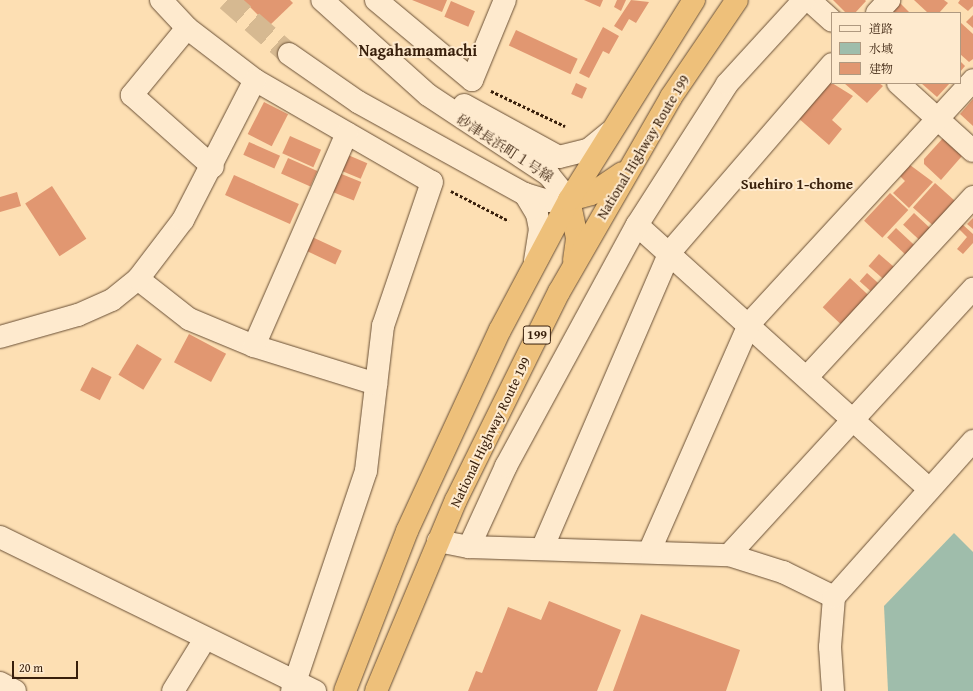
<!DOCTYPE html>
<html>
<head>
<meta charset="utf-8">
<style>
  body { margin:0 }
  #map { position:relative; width:973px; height:691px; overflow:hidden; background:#fddfb3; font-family:"Gentium Book Plus","Noto Serif JP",serif }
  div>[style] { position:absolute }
  .water>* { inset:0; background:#9fbdab }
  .building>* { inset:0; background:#e19771; transform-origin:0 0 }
  .minor-tunnel>* { height:22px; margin-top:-11px; transform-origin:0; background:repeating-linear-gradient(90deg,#d6b991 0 22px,transparent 0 33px) }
  .path>* { height:2.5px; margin-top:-1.25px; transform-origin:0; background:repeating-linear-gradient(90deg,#381f0b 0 3px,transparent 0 5px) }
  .roads { filter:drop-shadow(0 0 1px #694f35) drop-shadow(0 0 1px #694f35) }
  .minor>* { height:22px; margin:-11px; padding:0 11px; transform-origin:11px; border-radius:11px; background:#feeace }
  .highway>* { height:22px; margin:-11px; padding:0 11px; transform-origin:11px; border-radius:11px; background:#eec07a }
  span { translate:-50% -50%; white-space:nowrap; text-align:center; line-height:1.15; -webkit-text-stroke:4px #feeace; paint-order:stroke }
  .shield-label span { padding:1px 3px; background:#feeace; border:1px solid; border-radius:3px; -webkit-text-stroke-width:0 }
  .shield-label { font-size:13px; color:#381f0b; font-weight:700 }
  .street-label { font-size:14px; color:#381f0b }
  .neighbourhood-label { font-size:15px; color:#381f0b; font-weight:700 }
  .quarter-label { font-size:16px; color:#381f0b; font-weight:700 }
  .legend { position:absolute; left:831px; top:12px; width:130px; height:72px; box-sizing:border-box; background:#feeace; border:1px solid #af9980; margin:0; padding:5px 7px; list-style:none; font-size:12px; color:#381f0b }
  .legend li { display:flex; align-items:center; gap:8px; height:20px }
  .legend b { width:20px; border:1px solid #af9980 }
  .scale { position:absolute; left:12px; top:661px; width:66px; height:18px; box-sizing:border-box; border:2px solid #381f0b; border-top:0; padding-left:5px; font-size:12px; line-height:14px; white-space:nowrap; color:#381f0b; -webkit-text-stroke:3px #feeace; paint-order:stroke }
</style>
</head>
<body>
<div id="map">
  <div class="water">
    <i style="clip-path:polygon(954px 533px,973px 552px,973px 691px,888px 691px,884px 606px)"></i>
  </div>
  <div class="building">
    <i style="clip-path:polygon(243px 0,290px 0,293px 3px,269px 26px)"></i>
    <i style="clip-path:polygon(412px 0,447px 0,442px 12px)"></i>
    <i style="clip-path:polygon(584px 0,603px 0,600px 7px)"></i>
    <i style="clip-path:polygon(617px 0,626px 0,621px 11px,614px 7px)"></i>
    <i style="clip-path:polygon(631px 0,649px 2px,636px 23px,629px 19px,622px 31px,614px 26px)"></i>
    <i style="clip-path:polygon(833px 0,865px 0,866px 1px,855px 13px,846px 13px)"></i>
    <i style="clip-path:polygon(914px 0,944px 0,948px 3px,939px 13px,928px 13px)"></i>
    <i style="clip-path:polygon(960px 0,973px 0,973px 6px,968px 11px,958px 3px)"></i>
    <i style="left:451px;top:1px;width:26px;height:17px;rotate:23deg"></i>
    <i style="clip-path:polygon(898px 1px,910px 13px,887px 13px)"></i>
    <i style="clip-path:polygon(973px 15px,973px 28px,966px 22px)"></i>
    <i style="clip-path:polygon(960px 22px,973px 34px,973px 59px,969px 62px,960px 54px)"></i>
    <i style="clip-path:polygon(603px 27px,619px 36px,609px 54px,603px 51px,589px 78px,579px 73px)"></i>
    <i style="left:516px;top:30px;width:68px;height:17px;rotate:25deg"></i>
    <i style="clip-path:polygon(960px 61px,965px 66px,960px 72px)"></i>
    <i style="clip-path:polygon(832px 79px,832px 83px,853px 96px,832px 120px,842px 129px,829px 145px,797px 117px)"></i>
    <i style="left:576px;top:83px;width:12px;height:12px;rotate:24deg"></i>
    <i style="clip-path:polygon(844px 83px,879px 83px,883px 86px,867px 103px)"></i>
    <i style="clip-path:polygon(921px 83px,950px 83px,937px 97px)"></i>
    <i style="clip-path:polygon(973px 99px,973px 126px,960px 114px)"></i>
    <i style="left:264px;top:102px;width:27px;height:36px;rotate:27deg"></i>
    <i style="left:290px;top:136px;width:34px;height:19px;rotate:24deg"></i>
    <i style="clip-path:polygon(943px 138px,962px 156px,941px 180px,924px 164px,924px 159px)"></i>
    <i style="left:249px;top:142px;width:34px;height:14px;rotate:24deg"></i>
    <i style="left:348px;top:155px;width:21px;height:17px;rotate:23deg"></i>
    <i style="left:288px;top:158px;width:32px;height:17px;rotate:24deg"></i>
    <i style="clip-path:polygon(910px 165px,933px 182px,909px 208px,893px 193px,905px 181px,900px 176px)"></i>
    <i style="left:339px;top:173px;width:24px;height:20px;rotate:22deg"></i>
    <i style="left:234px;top:175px;width:71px;height:22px;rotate:24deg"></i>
    <i style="left:935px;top:183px;width:27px;height:33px;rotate:42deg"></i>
    <i style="left:52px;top:186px;width:63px;height:32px;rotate:57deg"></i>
    <i style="clip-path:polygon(17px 192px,21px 206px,0 212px,0 197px)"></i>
    <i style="left:890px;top:193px;width:25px;height:38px;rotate:43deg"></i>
    <i style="left:914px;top:213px;width:23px;height:16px;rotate:43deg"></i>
    <i style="clip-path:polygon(973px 218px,973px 229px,967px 224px)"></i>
    <i style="clip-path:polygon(962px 224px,973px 234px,973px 243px,963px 254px,957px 249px,967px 237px,958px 228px)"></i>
    <i style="left:896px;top:228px;width:26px;height:13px;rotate:43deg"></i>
    <i style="left:310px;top:236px;width:35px;height:15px;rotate:25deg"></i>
    <i style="left:879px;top:254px;width:20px;height:16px;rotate:41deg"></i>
    <i style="left:867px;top:273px;width:15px;height:11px;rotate:42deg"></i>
    <i style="left:850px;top:278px;width:26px;height:40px;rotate:43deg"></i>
    <i style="left:189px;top:334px;width:42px;height:32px;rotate:28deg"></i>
    <i style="left:137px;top:344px;width:29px;height:36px;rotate:31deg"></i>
    <i style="left:92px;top:367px;width:22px;height:26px;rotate:27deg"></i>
    <i style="clip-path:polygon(549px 601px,621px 630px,597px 691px,468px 691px,476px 671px,482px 673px,508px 607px,541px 620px)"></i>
    <i style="clip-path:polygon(641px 614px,740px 650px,726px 691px,613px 691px)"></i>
  </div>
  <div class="minor-tunnel">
    <i style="left:227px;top:0;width:82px;rotate:41.1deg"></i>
  </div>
  <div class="path">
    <i style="left:491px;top:91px;width:82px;rotate:25.3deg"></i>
    <i style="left:451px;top:191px;width:65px;rotate:27.3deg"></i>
  </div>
  <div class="roads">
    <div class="minor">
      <i style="left:161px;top:0;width:38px;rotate:47deg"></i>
      <i style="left:187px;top:28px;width:86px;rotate:37.4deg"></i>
      <i style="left:255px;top:80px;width:204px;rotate:30deg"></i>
      <i style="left:432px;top:182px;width:152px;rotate:108.8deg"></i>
      <i style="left:383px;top:326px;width:146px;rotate:96.7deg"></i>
      <i style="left:366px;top:471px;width:232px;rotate:108.6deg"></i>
      <i style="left:376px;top:0;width:125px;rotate:39.8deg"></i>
      <i style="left:472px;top:80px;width:87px;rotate:-67.6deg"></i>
      <i style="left:809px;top:0;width:31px;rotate:42deg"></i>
      <i style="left:877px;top:13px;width:18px;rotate:-47deg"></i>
      <i style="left:187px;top:28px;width:87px;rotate:129.4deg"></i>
      <i style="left:132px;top:95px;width:108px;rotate:41.6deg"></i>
      <i style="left:289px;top:54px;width:84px;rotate:34.8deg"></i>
      <i style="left:358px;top:102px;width:191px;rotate:28.9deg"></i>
      <i style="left:525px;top:194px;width:24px;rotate:17deg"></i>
      <i style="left:548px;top:201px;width:21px;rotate:-3deg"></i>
      <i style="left:569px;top:200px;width:32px;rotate:-129deg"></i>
      <i style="left:549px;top:175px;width:145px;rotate:-146.5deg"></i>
      <i style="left:428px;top:95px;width:142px;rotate:-138.1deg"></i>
      <i style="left:898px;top:83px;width:101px;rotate:42.2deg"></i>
      <i style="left:464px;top:105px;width:108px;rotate:28.7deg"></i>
      <i style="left:559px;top:157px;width:30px;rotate:-14deg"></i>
      <i style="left:588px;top:150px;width:28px;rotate:-39deg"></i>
      <i style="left:525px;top:194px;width:23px;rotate:59deg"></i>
      <i style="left:537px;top:214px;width:15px;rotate:79deg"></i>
      <i style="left:540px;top:229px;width:32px;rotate:99deg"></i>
      <i style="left:637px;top:225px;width:394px;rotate:42.1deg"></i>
      <i style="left:138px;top:279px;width:65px;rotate:38.1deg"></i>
      <i style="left:189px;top:319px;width:70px;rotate:22.6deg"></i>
      <i style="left:254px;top:346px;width:128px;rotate:17.3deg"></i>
      <i style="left:0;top:337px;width:81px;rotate:-15.8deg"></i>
      <i style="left:78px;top:315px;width:37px;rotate:-24deg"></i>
      <i style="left:112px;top:300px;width:33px;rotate:-39deg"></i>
      <i style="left:138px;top:279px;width:74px;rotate:-52.7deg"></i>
      <i style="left:183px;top:220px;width:157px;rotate:-62.8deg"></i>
      <i style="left:254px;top:346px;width:232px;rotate:-66.4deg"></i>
      <i style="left:807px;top:377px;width:245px;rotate:-47.3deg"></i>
      <i style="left:0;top:537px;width:351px;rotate:26.1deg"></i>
      <i style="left:438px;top:541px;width:32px;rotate:11deg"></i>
      <i style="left:469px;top:547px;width:260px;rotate:1.8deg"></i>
      <i style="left:729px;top:555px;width:57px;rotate:17.5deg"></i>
      <i style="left:783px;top:572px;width:57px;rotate:26.1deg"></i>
      <i style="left:469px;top:547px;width:89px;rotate:-65.4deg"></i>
      <i style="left:506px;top:466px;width:274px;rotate:-61.5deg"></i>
      <i style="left:637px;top:225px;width:167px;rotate:-57.4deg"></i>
      <i style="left:727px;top:84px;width:114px;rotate:-47.5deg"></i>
      <i style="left:542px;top:549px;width:323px;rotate:-66.7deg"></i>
      <i style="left:670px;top:252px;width:248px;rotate:-49.2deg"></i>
      <i style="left:650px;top:550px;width:247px;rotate:-66.3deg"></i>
      <i style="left:749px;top:324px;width:331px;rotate:-47.4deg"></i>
      <i style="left:729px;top:555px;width:361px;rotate:-47.5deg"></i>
      <i style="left:0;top:683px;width:17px;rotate:28deg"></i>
      <i style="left:173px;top:691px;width:61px;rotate:-58.4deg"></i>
      <i style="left:833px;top:691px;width:44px;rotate:-93.9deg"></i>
      <i style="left:830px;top:647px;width:50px;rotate:-85.4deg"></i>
      <i style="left:834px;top:597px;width:209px;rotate:-48.3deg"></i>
    </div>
    <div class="highway">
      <i style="left:569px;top:200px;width:23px;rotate:-15deg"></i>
      <i style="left:591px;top:194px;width:37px;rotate:-34deg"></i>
      <i style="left:569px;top:200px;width:40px;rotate:78deg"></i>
      <i style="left:577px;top:239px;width:21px;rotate:98deg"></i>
      <i style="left:345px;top:691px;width:172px;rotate:-68.8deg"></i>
      <i style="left:407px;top:531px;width:221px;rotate:-65.2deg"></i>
      <i style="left:500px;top:330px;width:147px;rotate:-62deg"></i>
      <i style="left:569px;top:200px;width:236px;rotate:-58deg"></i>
      <i style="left:376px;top:691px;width:207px;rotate:-67.3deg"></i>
      <i style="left:456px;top:500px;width:232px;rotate:-63.7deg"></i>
      <i style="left:559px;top:292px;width:225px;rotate:-60.1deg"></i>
      <i style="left:671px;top:97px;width:117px;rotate:-55.8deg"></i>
    </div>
  </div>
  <div class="shield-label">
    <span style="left:537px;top:335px">199</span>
  </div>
  <div class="street-label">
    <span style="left:643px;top:147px;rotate:-59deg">National Highway Route 199</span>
    <span style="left:505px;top:148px;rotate:33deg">砂津長浜町１号線</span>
    <span style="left:490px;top:432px;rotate:-64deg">National Highway Route 199</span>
  </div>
  <div class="neighbourhood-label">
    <span style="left:797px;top:184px">Suehiro 1-chome</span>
  </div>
  <div class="quarter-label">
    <span style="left:418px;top:50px">Nagahamamachi</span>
  </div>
  <ul class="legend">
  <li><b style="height:5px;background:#feeace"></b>道路</li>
  <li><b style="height:11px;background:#9fbdab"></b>水域</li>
  <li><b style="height:11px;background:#e19771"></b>建物</li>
  </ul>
  <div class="scale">20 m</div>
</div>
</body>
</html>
